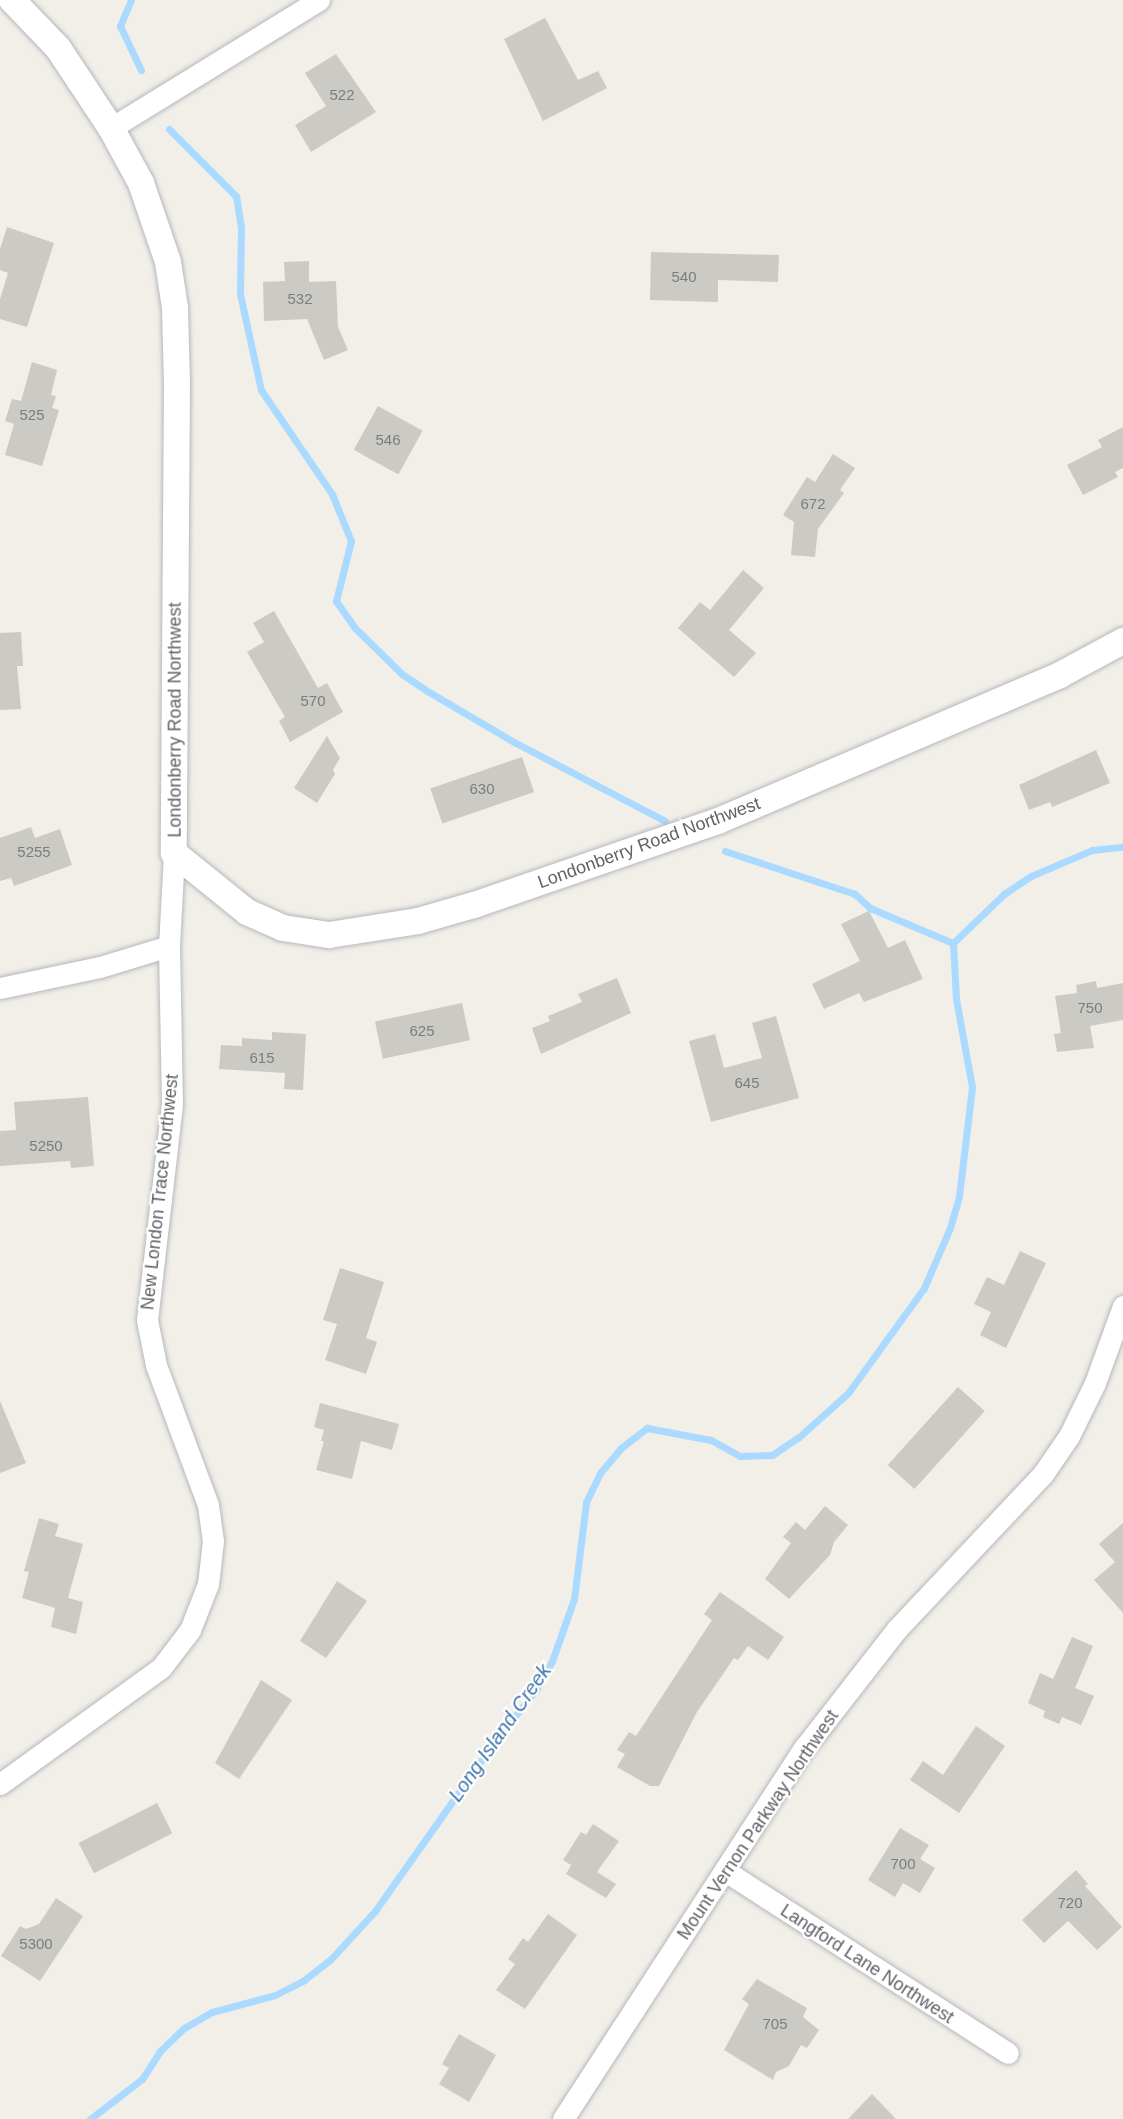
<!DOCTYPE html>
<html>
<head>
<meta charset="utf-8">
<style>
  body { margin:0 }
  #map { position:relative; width:1123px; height:2119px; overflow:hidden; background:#f1efe8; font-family:Helvetica,sans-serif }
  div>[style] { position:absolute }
  .stream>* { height:7px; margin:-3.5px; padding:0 3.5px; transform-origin:3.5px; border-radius:3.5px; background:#aadaff }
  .building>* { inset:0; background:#cccac5; transform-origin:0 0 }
  .roads { filter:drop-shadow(0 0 2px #b5b8bc) drop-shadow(0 0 2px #b5b8bc) }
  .minor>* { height:21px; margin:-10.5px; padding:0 10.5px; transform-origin:10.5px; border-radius:10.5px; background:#fff }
  .tertiary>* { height:26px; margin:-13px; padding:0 13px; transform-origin:13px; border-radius:13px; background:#fff }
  span { translate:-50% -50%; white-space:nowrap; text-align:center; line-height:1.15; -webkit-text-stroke:4.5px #fff; paint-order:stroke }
  .number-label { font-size:15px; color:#7a7d7f }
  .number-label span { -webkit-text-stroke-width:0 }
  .street-label { font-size:18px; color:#5f6368 }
  .water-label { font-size:20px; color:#4174aa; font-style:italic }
</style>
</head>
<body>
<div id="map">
  <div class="stream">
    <i style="left:131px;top:0;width:28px;rotate:113deg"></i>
    <i style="left:120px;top:26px;width:49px;rotate:64.5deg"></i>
    <i style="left:169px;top:129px;width:95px;rotate:45deg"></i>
    <i style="left:236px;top:196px;width:32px;rotate:81deg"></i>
    <i style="left:241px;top:228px;width:66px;rotate:90.9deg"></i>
    <i style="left:240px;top:294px;width:98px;rotate:77.7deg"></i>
    <i style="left:261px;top:390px;width:126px;rotate:55.7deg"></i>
    <i style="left:332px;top:494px;width:51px;rotate:68deg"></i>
    <i style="left:351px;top:541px;width:62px;rotate:104deg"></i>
    <i style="left:336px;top:601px;width:33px;rotate:55deg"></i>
    <i style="left:355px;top:628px;width:66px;rotate:44.4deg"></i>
    <i style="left:402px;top:674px;width:32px;rotate:34deg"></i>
    <i style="left:429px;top:692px;width:99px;rotate:30.5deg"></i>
    <i style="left:514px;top:742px;width:170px;rotate:27.6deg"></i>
    <i style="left:725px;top:851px;width:137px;rotate:18.3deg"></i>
    <i style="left:855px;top:894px;width:21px;rotate:43deg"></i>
    <i style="left:870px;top:908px;width:90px;rotate:22.9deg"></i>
    <i style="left:90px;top:2119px;width:66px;rotate:-37.6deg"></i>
    <i style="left:142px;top:2079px;width:33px;rotate:-57deg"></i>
    <i style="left:160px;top:2051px;width:33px;rotate:-44deg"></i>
    <i style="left:184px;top:2028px;width:32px;rotate:-30deg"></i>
    <i style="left:212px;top:2012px;width:65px;rotate:-15.1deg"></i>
    <i style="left:275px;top:1995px;width:33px;rotate:-27deg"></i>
    <i style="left:304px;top:1980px;width:33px;rotate:-38deg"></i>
    <i style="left:330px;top:1960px;width:67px;rotate:-47.4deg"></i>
    <i style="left:375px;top:1911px;width:208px;rotate:-54.8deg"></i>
    <i style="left:495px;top:1741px;width:65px;rotate:-51.2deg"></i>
    <i style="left:536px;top:1690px;width:33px;rotate:-61deg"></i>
    <i style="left:552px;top:1661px;width:66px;rotate:-70.5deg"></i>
    <i style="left:574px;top:1599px;width:98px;rotate:-82.9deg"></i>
    <i style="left:586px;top:1502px;width:32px;rotate:-64deg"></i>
    <i style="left:600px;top:1473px;width:33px;rotate:-50deg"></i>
    <i style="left:621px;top:1448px;width:33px;rotate:-38deg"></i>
    <i style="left:647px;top:1428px;width:65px;rotate:10.6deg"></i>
    <i style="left:711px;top:1440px;width:33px;rotate:29deg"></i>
    <i style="left:740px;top:1456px;width:32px;rotate:-2deg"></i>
    <i style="left:772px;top:1455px;width:32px;rotate:-34deg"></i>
    <i style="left:799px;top:1437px;width:66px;rotate:-41.9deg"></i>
    <i style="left:848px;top:1393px;width:130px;rotate:-54.1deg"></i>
    <i style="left:924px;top:1288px;width:65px;rotate:-66.6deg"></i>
    <i style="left:950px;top:1228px;width:33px;rotate:-74deg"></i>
    <i style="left:959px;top:1196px;width:110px;rotate:-83.2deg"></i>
    <i style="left:972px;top:1087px;width:89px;rotate:-100.3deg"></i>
    <i style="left:956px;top:999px;width:56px;rotate:-93.1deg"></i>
    <i style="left:953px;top:943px;width:71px;rotate:-43.9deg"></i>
    <i style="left:1004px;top:894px;width:32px;rotate:-34deg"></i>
    <i style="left:1031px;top:876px;width:66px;rotate:-23.1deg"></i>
    <i style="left:1092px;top:850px;width:31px;rotate:-6deg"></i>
  </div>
  <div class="building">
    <i style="clip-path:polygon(545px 18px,578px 80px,598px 71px,607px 88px,543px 121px,504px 39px)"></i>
    <i style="clip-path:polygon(336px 54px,376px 112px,311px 152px,295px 125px,326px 106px,305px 73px)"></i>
    <i style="clip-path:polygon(7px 227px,54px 243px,27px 327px,0 319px,0 299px,8px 273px,0 270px,0 249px)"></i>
    <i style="clip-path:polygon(651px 252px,779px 255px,778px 282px,718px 280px,718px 302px,650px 300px)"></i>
    <i style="clip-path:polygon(309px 261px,309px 282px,336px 281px,338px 327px,348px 350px,324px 360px,307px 319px,264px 321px,263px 282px,285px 281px,284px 262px)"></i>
    <i style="clip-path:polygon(32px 362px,57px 370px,51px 395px,56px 396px,52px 408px,59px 410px,42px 466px,5px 455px,14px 424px,5px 421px,12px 399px,21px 401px)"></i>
    <i style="left:378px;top:406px;width:51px;height:50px;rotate:29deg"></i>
    <i style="clip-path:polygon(1123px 427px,1123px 468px,1115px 472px,1118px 477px,1083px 495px,1067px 465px,1102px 447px,1098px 440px)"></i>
    <i style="clip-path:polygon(833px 454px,855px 468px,840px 490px,844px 493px,818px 529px,815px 557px,791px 555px,794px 522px,783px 515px,807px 477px,815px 482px)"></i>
    <i style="clip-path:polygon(743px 570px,764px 588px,729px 630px,756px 653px,734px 677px,678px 628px,700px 602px,710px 610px)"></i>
    <i style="clip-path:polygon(274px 611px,318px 688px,327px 683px,343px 712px,290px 742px,279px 721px,285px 717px,247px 652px,264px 642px,253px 623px)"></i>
    <i style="clip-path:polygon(21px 632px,23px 666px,17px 666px,21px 709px,0 710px,0 633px)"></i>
    <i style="clip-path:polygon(327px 736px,340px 758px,333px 770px,335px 774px,317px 803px,294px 788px)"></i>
    <i style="clip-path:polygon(1096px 750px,1110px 783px,1052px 807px,1050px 802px,1029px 810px,1019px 785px)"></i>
    <i style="left:522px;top:757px;width:37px;height:97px;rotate:71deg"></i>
    <i style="clip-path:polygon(31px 827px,35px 838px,60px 829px,72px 865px,14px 886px,11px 878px,0 881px,0 838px)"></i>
    <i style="clip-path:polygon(869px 911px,888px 948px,905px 940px,923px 979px,864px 1002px,859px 993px,824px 1009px,812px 984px,860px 961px,841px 924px)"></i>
    <i style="clip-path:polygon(617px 978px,631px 1013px,541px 1054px,532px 1028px,550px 1021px,548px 1016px,582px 1002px,578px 994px)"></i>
    <i style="clip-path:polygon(1096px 981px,1097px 988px,1123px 983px,1123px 1020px,1090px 1026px,1094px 1048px,1057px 1052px,1054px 1034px,1061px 1033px,1055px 996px,1077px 993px,1076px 985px)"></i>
    <i style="left:462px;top:1003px;width:38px;height:89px;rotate:78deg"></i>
    <i style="clip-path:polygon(776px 1016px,799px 1098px,711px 1122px,689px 1041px,715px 1034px,724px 1068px,762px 1058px,752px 1023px)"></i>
    <i style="clip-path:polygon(272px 1032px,306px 1034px,303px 1090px,284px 1089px,285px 1073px,219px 1069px,221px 1045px,242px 1046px,242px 1038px,272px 1040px)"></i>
    <i style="clip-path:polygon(88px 1097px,94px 1166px,71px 1168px,70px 1161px,0 1166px,0 1131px,16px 1130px,14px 1102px)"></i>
    <i style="clip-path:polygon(1020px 1251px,1046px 1263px,1006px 1348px,980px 1335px,991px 1312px,974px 1304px,987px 1277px,1004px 1285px)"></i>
    <i style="clip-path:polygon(340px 1268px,384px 1282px,366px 1338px,377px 1342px,366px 1374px,325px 1360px,337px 1324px,323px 1320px)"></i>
    <i style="left:958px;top:1387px;width:36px;height:105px;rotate:42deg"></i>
    <i style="clip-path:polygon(0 1401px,26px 1463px,0 1473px)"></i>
    <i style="clip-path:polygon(320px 1403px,399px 1424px,392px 1450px,361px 1441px,352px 1479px,316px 1470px,324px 1441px,321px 1441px,324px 1430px,314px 1427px)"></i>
    <i style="clip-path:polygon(825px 1506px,848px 1525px,834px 1542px,830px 1555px,789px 1599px,765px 1579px,791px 1543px,783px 1537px,796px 1522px,805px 1530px)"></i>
    <i style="clip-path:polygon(39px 1518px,59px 1524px,55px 1536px,83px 1544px,68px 1598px,83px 1602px,76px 1634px,51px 1627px,55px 1608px,22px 1598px,29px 1572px,24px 1571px)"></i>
    <i style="clip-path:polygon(1123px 1523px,1123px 1613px,1094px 1580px,1115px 1562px,1099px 1544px)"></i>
    <i style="clip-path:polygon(337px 1581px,367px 1601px,326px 1658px,300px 1641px)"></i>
    <i style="clip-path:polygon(720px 1592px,784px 1637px,768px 1660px,748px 1646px,738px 1660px,734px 1658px,697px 1712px,659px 1786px,650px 1786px,617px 1767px,625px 1754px,617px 1750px,629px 1732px,636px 1736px,712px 1620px,704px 1614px)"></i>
    <i style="clip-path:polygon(1072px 1637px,1093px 1646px,1075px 1688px,1094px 1696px,1081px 1725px,1062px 1717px,1059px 1724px,1043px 1717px,1045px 1711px,1028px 1703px,1040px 1673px,1053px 1679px)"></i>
    <i style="clip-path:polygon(261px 1680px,292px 1700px,239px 1779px,215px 1763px)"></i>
    <i style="clip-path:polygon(976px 1726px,1005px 1746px,959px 1813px,910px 1780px,923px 1761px,943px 1775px)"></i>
    <i style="left:157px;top:1803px;width:34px;height:88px;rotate:63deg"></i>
    <i style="clip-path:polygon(593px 1824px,619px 1841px,597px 1872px,616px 1884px,606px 1898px,566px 1874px,571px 1865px,563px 1860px,581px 1832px,586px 1835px)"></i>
    <i style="clip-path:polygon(900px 1828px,929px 1845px,920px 1859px,935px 1868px,920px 1893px,903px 1883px,895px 1897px,868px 1880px)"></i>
    <i style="clip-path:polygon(1076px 1870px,1088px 1884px,1085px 1886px,1122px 1927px,1097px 1950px,1068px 1921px,1044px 1943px,1022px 1920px)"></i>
    <i style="clip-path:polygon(56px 1898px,83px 1916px,40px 1981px,1px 1956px,20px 1926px,26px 1929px,39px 1924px)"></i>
    <i style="clip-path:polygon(548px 1914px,577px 1935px,525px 2009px,496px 1990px,515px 1964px,508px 1959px,523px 1938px,528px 1942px)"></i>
    <i style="clip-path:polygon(757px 1979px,807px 2008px,803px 2017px,819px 2030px,807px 2048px,801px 2045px,789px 2066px,776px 2072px,773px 2080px,724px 2050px,749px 2004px,742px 1999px)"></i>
    <i style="clip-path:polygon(459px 2034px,496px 2055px,469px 2102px,439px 2084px,449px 2068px,442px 2064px)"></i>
    <i style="clip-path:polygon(872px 2094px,896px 2119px,848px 2119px)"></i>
  </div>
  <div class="roads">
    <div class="minor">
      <i style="left:111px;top:128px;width:244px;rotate:-31.6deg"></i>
      <i style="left:0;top:988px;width:102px;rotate:-11.9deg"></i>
      <i style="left:100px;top:967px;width:72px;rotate:-16.9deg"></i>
      <i style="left:0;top:1784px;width:198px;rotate:-35.8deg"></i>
      <i style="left:161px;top:1668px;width:48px;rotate:-52.7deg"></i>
      <i style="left:190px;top:1630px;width:49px;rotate:-68.6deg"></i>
      <i style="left:208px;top:1584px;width:43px;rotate:-83.4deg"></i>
      <i style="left:213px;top:1541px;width:36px;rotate:-98deg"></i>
      <i style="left:208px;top:1505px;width:149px;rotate:-110.4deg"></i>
      <i style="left:156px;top:1365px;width:46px;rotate:-101.3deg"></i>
      <i style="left:147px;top:1320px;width:217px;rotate:-83.4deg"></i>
      <i style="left:172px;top:1104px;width:158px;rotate:-91.1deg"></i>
      <i style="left:169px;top:946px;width:93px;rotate:-86.9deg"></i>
      <i style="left:727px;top:1872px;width:334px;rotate:32.8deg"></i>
      <i style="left:563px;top:2119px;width:444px;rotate:-57deg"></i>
      <i style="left:805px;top:1747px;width:148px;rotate:-52.1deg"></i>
      <i style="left:896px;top:1630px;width:214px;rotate:-46.7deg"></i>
      <i style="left:1043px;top:1474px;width:46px;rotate:-55.6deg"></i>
      <i style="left:1069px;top:1436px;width:59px;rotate:-63.9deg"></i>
      <i style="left:1095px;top:1383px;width:82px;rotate:-70deg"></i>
    </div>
    <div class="tertiary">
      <i style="left:12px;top:0;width:66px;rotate:46.2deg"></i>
      <i style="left:58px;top:48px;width:96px;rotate:56.5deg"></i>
      <i style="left:111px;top:128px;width:63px;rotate:61.4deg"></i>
      <i style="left:141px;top:183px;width:83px;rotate:71.1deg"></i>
      <i style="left:168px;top:262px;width:47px;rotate:81.3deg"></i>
      <i style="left:175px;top:308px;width:74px;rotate:88.5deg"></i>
      <i style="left:177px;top:382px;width:471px;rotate:90.4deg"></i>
      <i style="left:174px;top:853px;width:94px;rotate:38.9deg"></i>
      <i style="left:247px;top:912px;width:39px;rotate:24deg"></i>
      <i style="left:283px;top:928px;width:47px;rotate:8.7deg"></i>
      <i style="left:329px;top:935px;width:90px;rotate:-8.9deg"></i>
      <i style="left:418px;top:921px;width:58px;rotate:-15.9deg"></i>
      <i style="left:474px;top:905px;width:258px;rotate:-19deg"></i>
      <i style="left:718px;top:821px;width:372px;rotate:-23.1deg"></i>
      <i style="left:1060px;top:675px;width:72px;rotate:-28.4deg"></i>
    </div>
  </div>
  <div class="number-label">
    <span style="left:342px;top:95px">522</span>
    <span style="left:684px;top:277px">540</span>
    <span style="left:300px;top:299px">532</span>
    <span style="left:32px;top:415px">525</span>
    <span style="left:388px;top:440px">546</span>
    <span style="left:813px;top:504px">672</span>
    <span style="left:313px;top:701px">570</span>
    <span style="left:482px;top:789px">630</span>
    <span style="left:34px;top:852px">5255</span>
    <span style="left:1090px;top:1008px">750</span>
    <span style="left:422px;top:1031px">625</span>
    <span style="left:262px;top:1058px">615</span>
    <span style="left:747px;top:1083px">645</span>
    <span style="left:46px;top:1146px">5250</span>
    <span style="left:903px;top:1864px">700</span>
    <span style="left:1070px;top:1903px">720</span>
    <span style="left:36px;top:1944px">5300</span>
    <span style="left:775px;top:2024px">705</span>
  </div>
  <div class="street-label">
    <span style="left:175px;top:720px;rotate:-90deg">Londonberry Road Northwest</span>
    <span style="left:649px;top:843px;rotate:-20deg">Londonberry Road Northwest</span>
    <span style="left:160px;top:1192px;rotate:-84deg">New London Trace Northwest</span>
    <span style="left:758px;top:1825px;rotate:-56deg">Mount Vernon Parkway Northwest</span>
    <span style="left:867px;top:1964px;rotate:33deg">Langford Lane Northwest</span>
  </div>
  <div class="water-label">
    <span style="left:500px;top:1733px;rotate:-55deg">Long Island Creek</span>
  </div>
</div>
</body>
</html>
